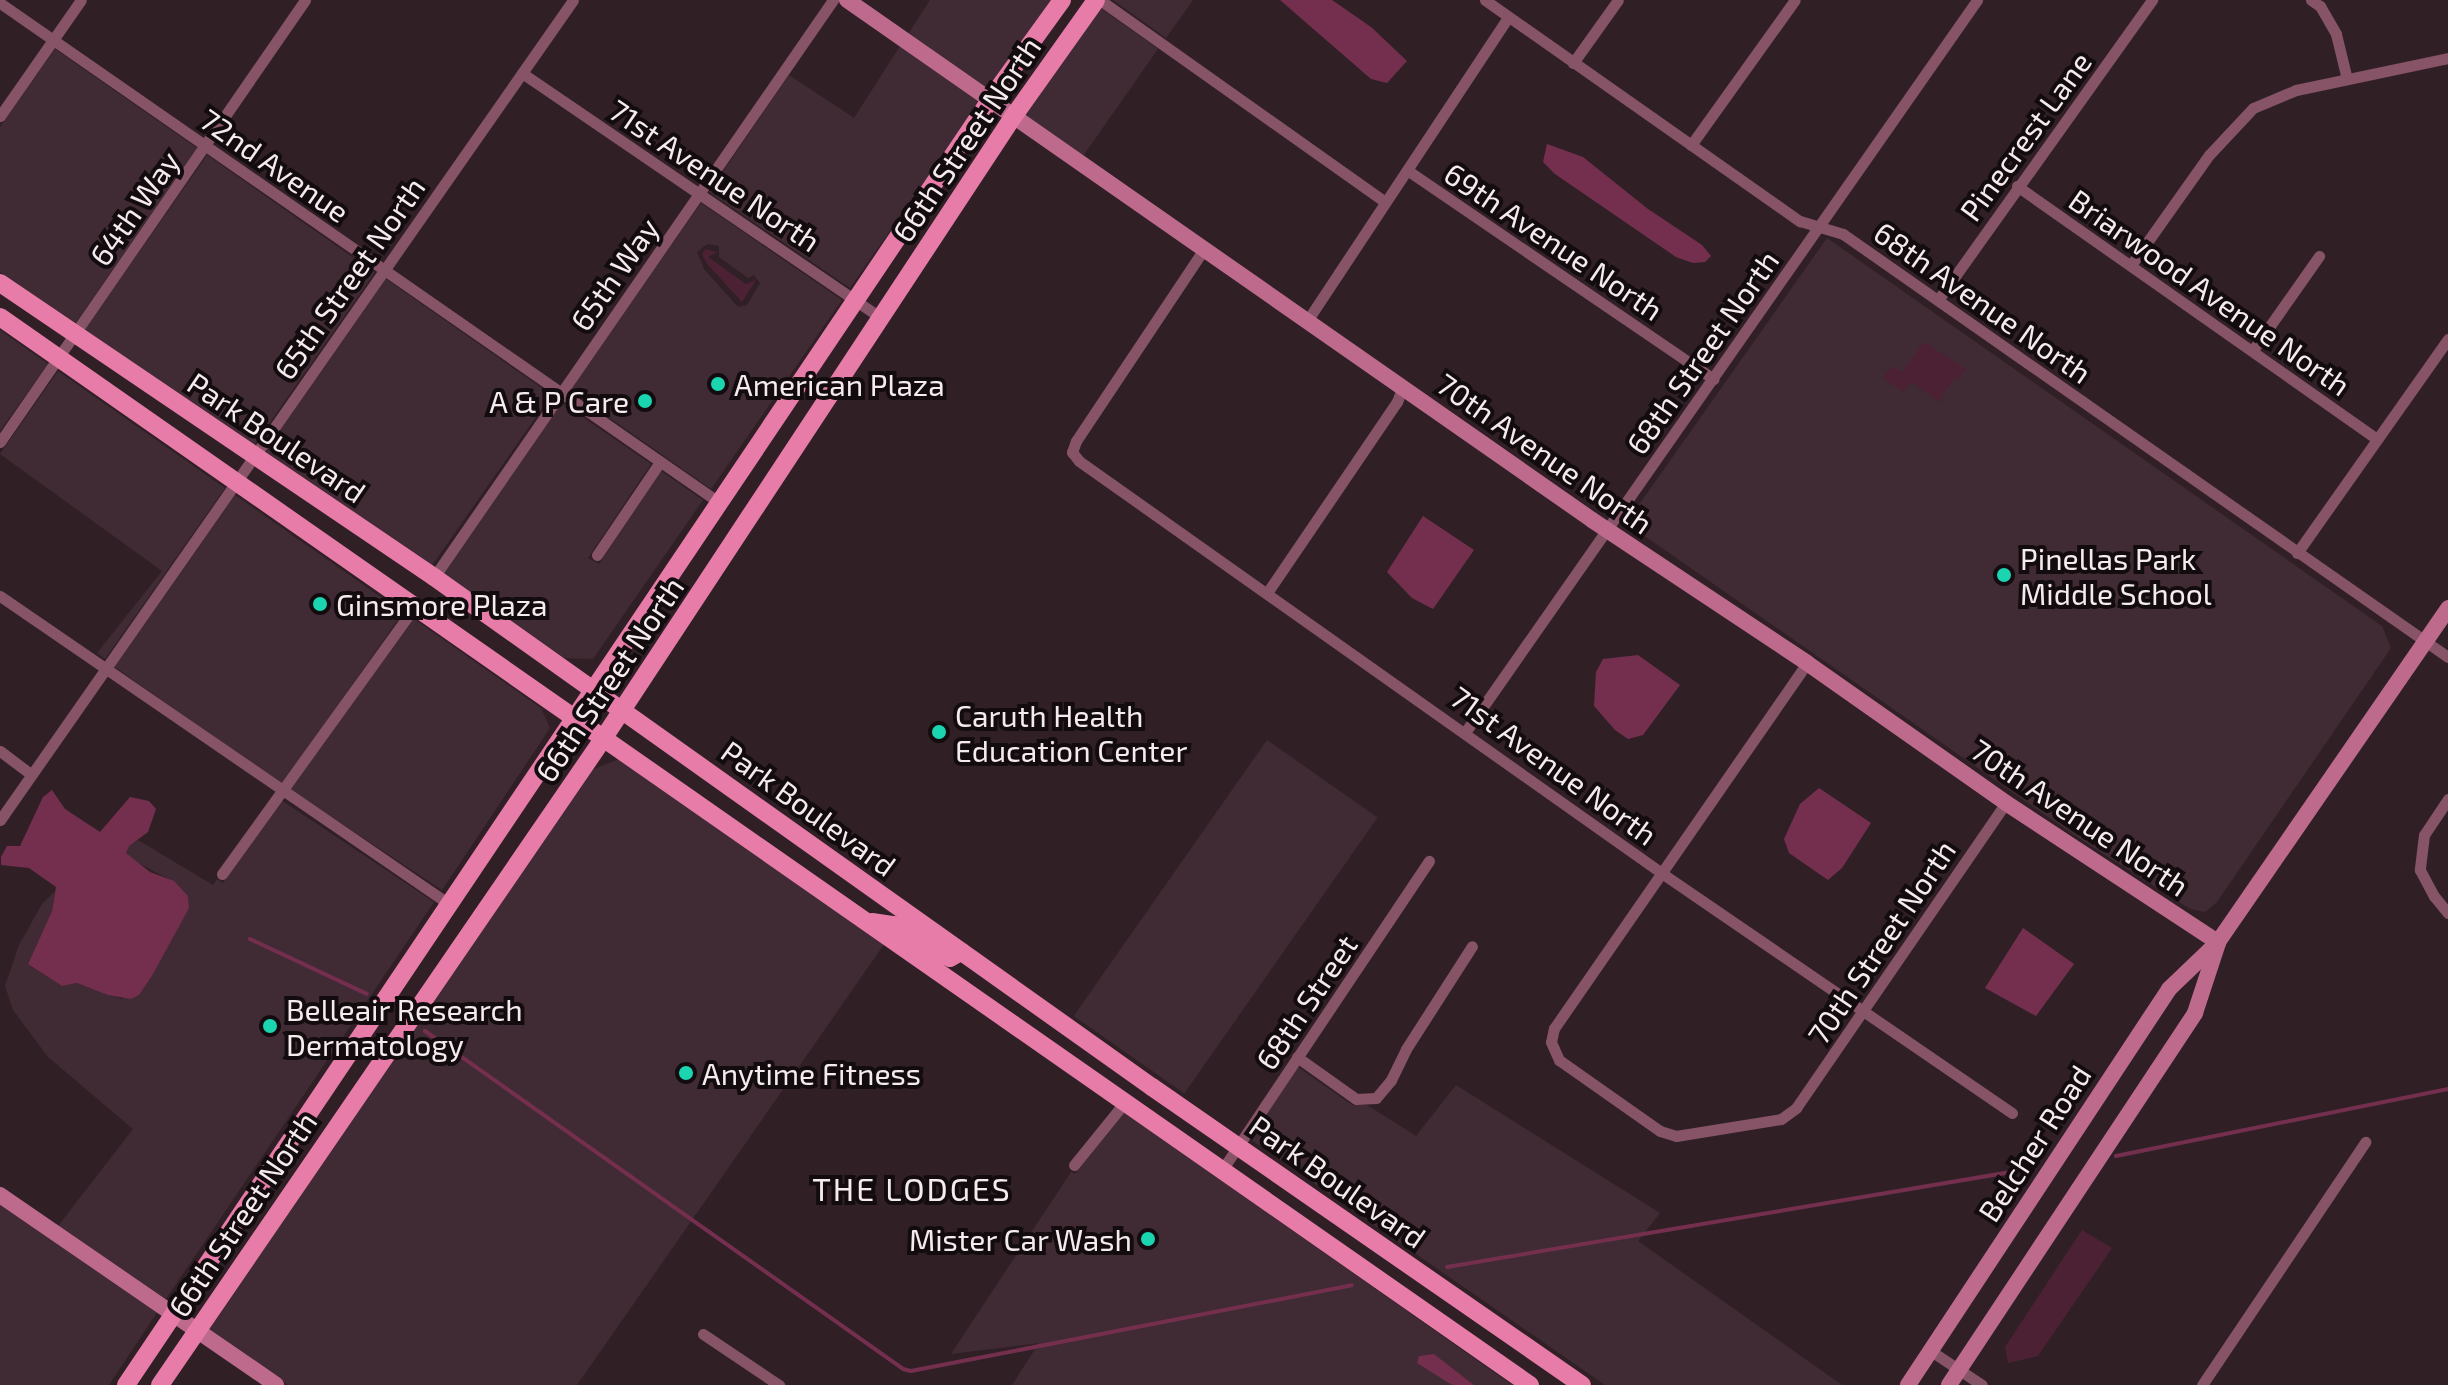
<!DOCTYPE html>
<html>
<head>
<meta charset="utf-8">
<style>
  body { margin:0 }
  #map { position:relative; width:2448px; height:1385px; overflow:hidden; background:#302026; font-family:"Exo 2",sans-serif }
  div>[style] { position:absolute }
  .built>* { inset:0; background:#402a33; transform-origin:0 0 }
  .green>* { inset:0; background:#4c2134 }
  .water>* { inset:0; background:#752f4e }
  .stream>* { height:4px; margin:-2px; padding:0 2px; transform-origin:2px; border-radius:2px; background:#752f4e }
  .street>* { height:11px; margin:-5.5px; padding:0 5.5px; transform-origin:5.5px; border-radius:5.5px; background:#865367 }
  .secondary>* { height:16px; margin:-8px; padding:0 8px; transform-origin:8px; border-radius:8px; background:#bd6a8c }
  .primary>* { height:18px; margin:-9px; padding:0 9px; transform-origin:9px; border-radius:9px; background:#e77ca9 }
  .dots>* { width:22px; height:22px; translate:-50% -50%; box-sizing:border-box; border:4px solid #130c0f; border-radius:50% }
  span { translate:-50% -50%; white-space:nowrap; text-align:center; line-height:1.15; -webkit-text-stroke:8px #130c0f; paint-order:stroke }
  .street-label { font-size:30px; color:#f5eaee }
  .poi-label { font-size:30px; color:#f5eaee }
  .left { translate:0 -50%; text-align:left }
  .right { translate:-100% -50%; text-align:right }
  .neighbourhood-label { font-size:32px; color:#f5eaee; letter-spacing:2px }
</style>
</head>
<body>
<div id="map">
  <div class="built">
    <i style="clip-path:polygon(930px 0,1051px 0,988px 90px,908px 34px)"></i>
    <i style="clip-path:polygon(1113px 0,1193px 0,1166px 38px)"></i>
    <i style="left:1100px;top:8px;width:71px;height:131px;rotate:35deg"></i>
    <i style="clip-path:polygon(900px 46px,980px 102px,850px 288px,709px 192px,789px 75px,854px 118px)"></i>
    <i style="clip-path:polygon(55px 49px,197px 148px,75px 324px,0 272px,0 127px)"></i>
    <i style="left:207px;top:155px;width:205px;height:214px;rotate:35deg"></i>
    <i style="clip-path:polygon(evenodd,701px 203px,842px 300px,711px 489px,570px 390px,701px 203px,707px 244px,719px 246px,719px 257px,748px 278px,754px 275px,760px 283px,747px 305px,738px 307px,704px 269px,697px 252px,707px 244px)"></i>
    <i style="clip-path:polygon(1827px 238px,2382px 626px,2391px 648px,2217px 902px,2205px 912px,2190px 909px,2074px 835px,1626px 523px)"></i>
    <i style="left:386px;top:279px;width:202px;height:213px;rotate:35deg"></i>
    <i style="clip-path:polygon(0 330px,48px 364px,0 431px)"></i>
    <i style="clip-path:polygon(58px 371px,225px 488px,105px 659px,97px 653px,162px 571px,0 454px)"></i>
    <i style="clip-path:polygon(561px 402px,651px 464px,588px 558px,599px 564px,661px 471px,703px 500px,593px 659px,564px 658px,443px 574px)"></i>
    <i style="left:235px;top:495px;width:205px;height:210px;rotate:35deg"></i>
    <i style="clip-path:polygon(414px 619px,541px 708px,550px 728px,442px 890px,289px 789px)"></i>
    <i style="left:1267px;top:740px;width:135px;height:337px;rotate:35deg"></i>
    <i style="clip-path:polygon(619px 759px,885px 943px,577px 1385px,288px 1385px,207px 1328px,589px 771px)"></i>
    <i style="clip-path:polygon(281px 800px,434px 902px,166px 1299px,58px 1226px,133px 1129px,48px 1057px,13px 1010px,5px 986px,19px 945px,42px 904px,55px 891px,52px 911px,28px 964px,62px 986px,76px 983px,122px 999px,189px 908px,188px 896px,174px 882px,129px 858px,125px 853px,128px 846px,138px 840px,213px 885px,217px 879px,223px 883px)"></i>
    <i style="clip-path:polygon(1298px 1067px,1352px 1105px,1367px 1105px,1416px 1136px,1456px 1085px,1660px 1213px,1638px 1241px,1842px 1385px,1605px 1385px,1250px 1139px)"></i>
    <i style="clip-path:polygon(1124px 1112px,1512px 1385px,1474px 1385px,1434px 1354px,1444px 1379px,1452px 1385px,1012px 1385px,1039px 1343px,951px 1354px,1071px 1172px,1075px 1174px)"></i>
    <i style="clip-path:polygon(0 1203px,158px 1311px,109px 1385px,0 1385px)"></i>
  </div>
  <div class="green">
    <i style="clip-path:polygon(705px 249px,717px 252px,708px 257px,746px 284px,756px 280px,742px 302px,708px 265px,702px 255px)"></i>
    <i style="clip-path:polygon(1924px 342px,1966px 369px,1959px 379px,1956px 377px,1940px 398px,1942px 403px,1911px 382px,1903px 392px,1883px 378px,1892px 366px,1902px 372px)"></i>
    <i style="clip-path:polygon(2082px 1230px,2112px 1248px,2038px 1356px,2008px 1363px,2005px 1347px)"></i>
  </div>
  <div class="water">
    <i style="clip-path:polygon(1280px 0,1332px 0,1371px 27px,1407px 61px,1387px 83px,1371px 79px)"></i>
    <i style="clip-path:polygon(1547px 144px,1583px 157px,1648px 209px,1702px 245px,1711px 256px,1705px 262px,1693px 263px,1676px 257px,1555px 174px,1543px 162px)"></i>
    <i style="clip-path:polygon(1423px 516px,1474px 550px,1433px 609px,1412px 598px,1387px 572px)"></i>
    <i style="clip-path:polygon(1638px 655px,1680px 685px,1643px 735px,1628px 739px,1615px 730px,1594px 706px,1596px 672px,1603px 659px)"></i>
    <i style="clip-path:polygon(1819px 788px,1871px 823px,1842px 868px,1828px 880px,1789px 853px,1784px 839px,1800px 804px)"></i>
    <i style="clip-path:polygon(52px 790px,65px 809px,100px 832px,130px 797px,149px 801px,156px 809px,148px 832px,129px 846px,126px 853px,150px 872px,174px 881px,188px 896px,189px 908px,153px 974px,139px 995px,131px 999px,108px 995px,77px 983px,62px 986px,28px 964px,52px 911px,56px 887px,29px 868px,1px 865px,1px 857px,7px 846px,20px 846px,43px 797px)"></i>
    <i style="clip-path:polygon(2023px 928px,2074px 964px,2036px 1016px,1985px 988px)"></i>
    <i style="clip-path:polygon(1434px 1354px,1474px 1385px,1452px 1385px,1417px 1363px,1419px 1356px)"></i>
  </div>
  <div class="stream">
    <i style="left:250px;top:939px;width:129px;rotate:25.2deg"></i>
    <i style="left:425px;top:1031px;width:585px;rotate:35.26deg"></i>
    <i style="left:903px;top:1369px;width:8px;rotate:14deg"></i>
    <i style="left:911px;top:1371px;width:449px;rotate:-11deg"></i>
    <i style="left:2116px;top:1156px;width:339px;rotate:-11.4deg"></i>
    <i style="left:1447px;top:1267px;width:596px;rotate:-9.56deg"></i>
  </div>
  <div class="street">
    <i style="left:1100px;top:0;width:349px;rotate:35.3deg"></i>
    <i style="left:1485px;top:0;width:385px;rotate:35.1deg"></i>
    <i style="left:1800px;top:221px;width:45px;rotate:16.8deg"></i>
    <i style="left:1843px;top:234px;width:738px;rotate:34.96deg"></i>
    <i style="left:2311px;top:0;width:11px;rotate:34deg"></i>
    <i style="left:2320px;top:6px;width:32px;rotate:60deg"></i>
    <i style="left:2336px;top:34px;width:46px;rotate:76.3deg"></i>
    <i style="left:0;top:3px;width:877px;rotate:34.78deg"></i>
    <i style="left:1573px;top:63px;width:77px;rotate:-54.5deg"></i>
    <i style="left:522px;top:73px;width:433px;rotate:34.3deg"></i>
    <i style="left:0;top:116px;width:141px;rotate:-55.1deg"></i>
    <i style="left:1691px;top:145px;width:178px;rotate:-54.4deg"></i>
    <i style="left:1407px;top:170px;width:371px;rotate:34.3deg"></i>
    <i style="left:2017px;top:186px;width:439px;rotate:35.1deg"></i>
    <i style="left:1204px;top:249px;width:231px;rotate:123.7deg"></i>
    <i style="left:1076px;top:441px;width:12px;rotate:110deg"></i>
    <i style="left:1072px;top:452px;width:11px;rotate:52deg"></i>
    <i style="left:1079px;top:461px;width:715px;rotate:35.27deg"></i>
    <i style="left:1663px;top:874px;width:423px;rotate:34.4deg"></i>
    <i style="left:2131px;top:265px;width:135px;rotate:-54.7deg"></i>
    <i style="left:2209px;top:155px;width:64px;rotate:-46.9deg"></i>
    <i style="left:2253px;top:108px;width:47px;rotate:-22.7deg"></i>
    <i style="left:2296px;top:90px;width:155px;rotate:-11.9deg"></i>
    <i style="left:1938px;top:300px;width:369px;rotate:-54.5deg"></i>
    <i style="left:1307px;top:321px;width:364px;rotate:-56.5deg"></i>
    <i style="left:2253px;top:350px;width:115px;rotate:-54.9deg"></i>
    <i style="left:0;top:442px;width:537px;rotate:-55.39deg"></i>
    <i style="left:2297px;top:553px;width:262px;rotate:-54.8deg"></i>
    <i style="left:597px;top:555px;width:112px;rotate:-55.9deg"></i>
    <i style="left:434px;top:577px;width:702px;rotate:-55.34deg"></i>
    <i style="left:1267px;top:593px;width:231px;rotate:-55.8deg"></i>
    <i style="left:1397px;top:402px;width:15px;rotate:-70deg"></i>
    <i style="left:0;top:596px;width:544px;rotate:34.45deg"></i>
    <i style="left:1807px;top:663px;width:444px;rotate:124.7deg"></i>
    <i style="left:1554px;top:1028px;width:14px;rotate:102deg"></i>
    <i style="left:1551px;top:1042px;width:20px;rotate:66deg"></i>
    <i style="left:1559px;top:1060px;width:123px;rotate:35.1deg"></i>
    <i style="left:1660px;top:1131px;width:17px;rotate:17deg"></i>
    <i style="left:1676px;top:1136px;width:106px;rotate:-9.2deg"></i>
    <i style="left:1781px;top:1119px;width:19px;rotate:-36deg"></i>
    <i style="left:1796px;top:1108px;width:370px;rotate:-55.5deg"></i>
    <i style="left:1466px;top:731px;width:892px;rotate:-55.04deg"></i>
    <i style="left:0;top:751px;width:39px;rotate:37deg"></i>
    <i style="left:2448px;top:799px;width:43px;rotate:123.7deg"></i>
    <i style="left:2424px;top:835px;width:35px;rotate:97deg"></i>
    <i style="left:2420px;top:870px;width:30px;rotate:62deg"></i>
    <i style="left:2434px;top:896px;width:22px;rotate:51deg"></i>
    <i style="left:0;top:820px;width:1000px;rotate:-55.05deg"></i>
    <i style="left:222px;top:874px;width:330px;rotate:-54.2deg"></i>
    <i style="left:1297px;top:1057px;width:72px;rotate:35.4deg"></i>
    <i style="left:1356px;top:1099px;width:20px;rotate:-3deg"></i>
    <i style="left:1376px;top:1098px;width:23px;rotate:-50deg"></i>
    <i style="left:1391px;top:1080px;width:34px;rotate:-64deg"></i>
    <i style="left:1406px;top:1049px;width:122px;rotate:-57.3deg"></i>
    <i style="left:1074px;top:1165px;width:81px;rotate:-51deg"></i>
    <i style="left:1222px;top:1170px;width:372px;rotate:-56.2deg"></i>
    <i style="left:703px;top:1334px;width:92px;rotate:33.9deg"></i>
    <i style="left:1931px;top:1351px;width:61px;rotate:33.7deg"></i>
    <i style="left:2202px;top:1385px;width:293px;rotate:-56.1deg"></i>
  </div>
  <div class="secondary">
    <i style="left:847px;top:0;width:909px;rotate:34.91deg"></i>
    <i style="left:1592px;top:520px;width:258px;rotate:33.6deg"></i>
    <i style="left:1807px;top:663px;width:243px;rotate:35.1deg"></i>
    <i style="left:2006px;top:803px;width:254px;rotate:33.3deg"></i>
    <i style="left:0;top:1195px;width:335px;rotate:34.5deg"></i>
    <i style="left:1908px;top:1385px;width:474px;rotate:-56.6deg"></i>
    <i style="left:2169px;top:989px;width:68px;rotate:-43.8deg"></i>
    <i style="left:2218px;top:942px;width:406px;rotate:-55.4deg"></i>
    <i style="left:1949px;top:1385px;width:446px;rotate:-56.5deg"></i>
    <i style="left:2195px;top:1013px;width:74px;rotate:-71.8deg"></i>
  </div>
  <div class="primary">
    <i style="left:0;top:283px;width:524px;rotate:34.11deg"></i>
    <i style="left:434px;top:577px;width:881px;rotate:35.39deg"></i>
    <i style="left:1152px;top:1087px;width:523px;rotate:34.72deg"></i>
    <i style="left:0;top:317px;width:1866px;rotate:34.92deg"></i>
    <i style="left:872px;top:922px;width:22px;rotate:8deg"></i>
    <i style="left:894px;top:925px;width:47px;rotate:34.7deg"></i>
    <i style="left:933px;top:952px;width:18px;rotate:19deg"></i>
    <i style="left:950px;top:958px;width:13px;rotate:-29deg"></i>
    <i style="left:126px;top:1385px;width:1548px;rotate:-56.08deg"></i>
    <i style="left:990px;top:100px;width:123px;rotate:-54.2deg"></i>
    <i style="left:160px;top:1385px;width:783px;rotate:-55.56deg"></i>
    <i style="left:603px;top:739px;width:745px;rotate:-56.61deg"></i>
    <i style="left:1013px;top:117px;width:143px;rotate:-54.6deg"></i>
  </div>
  <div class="dots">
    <i style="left:718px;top:384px;background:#1bd5b1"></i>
    <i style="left:645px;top:401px;background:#1bd5b1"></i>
    <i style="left:2004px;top:575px;background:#1bd5b1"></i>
    <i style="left:320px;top:604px;background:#1bd5b1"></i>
    <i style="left:939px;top:732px;background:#1bd5b1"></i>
    <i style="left:270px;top:1026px;background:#1bd5b1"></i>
    <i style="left:686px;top:1073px;background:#1bd5b1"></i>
    <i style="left:1148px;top:1239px;background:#1bd5b1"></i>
  </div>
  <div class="street-label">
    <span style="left:2025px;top:136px;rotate:-54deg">Pinecrest Lane</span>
    <span style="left:966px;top:139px;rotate:-56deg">66th Street North</span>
    <span style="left:275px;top:165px;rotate:35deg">72nd Avenue</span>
    <span style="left:715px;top:175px;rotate:34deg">71st Avenue North</span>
    <span style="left:134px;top:208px;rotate:-55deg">64th Way</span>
    <span style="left:1554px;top:241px;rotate:34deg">69th Avenue North</span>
    <span style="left:614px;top:274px;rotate:-55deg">65th Way</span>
    <span style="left:349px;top:278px;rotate:-55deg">65th Street North</span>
    <span style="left:2210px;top:292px;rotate:35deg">Briarwood Avenue North</span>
    <span style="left:1983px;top:302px;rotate:35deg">68th Avenue North</span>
    <span style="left:1702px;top:352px;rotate:-55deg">68th Street North</span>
    <span style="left:277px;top:437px;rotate:34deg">Park Boulevard</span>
    <span style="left:1545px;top:453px;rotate:35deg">70th Avenue North</span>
    <span style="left:609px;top:679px;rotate:-56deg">66th Street North</span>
    <span style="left:1554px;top:765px;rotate:36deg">71st Avenue North</span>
    <span style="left:809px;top:808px;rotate:36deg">Park Boulevard</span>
    <span style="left:2080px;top:817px;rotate:34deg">70th Avenue North</span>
    <span style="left:1881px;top:942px;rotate:-56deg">70th Street North</span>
    <span style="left:1306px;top:1002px;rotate:-56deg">68th Street</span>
    <span style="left:2034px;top:1143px;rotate:-57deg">Belcher Road</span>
    <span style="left:1338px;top:1181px;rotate:35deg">Park Boulevard</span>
    <span style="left:242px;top:1214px;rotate:-56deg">66th Street North</span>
  </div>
  <div class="poi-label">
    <span class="left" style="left:734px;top:384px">American Plaza</span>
    <span class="right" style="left:629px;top:401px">A &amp; P Care</span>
    <span class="left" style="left:2020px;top:575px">Pinellas Park<br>Middle School</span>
    <span class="left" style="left:336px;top:604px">Ginsmore Plaza</span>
    <span class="left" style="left:955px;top:732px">Caruth Health<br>Education Center</span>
    <span class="left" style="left:286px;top:1026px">Belleair Research<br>Dermatology</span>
    <span class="left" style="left:702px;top:1073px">Anytime Fitness</span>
    <span class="right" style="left:1132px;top:1239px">Mister Car Wash</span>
  </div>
  <div class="neighbourhood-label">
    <span style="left:912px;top:1188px">THE LODGES</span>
  </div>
</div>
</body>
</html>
